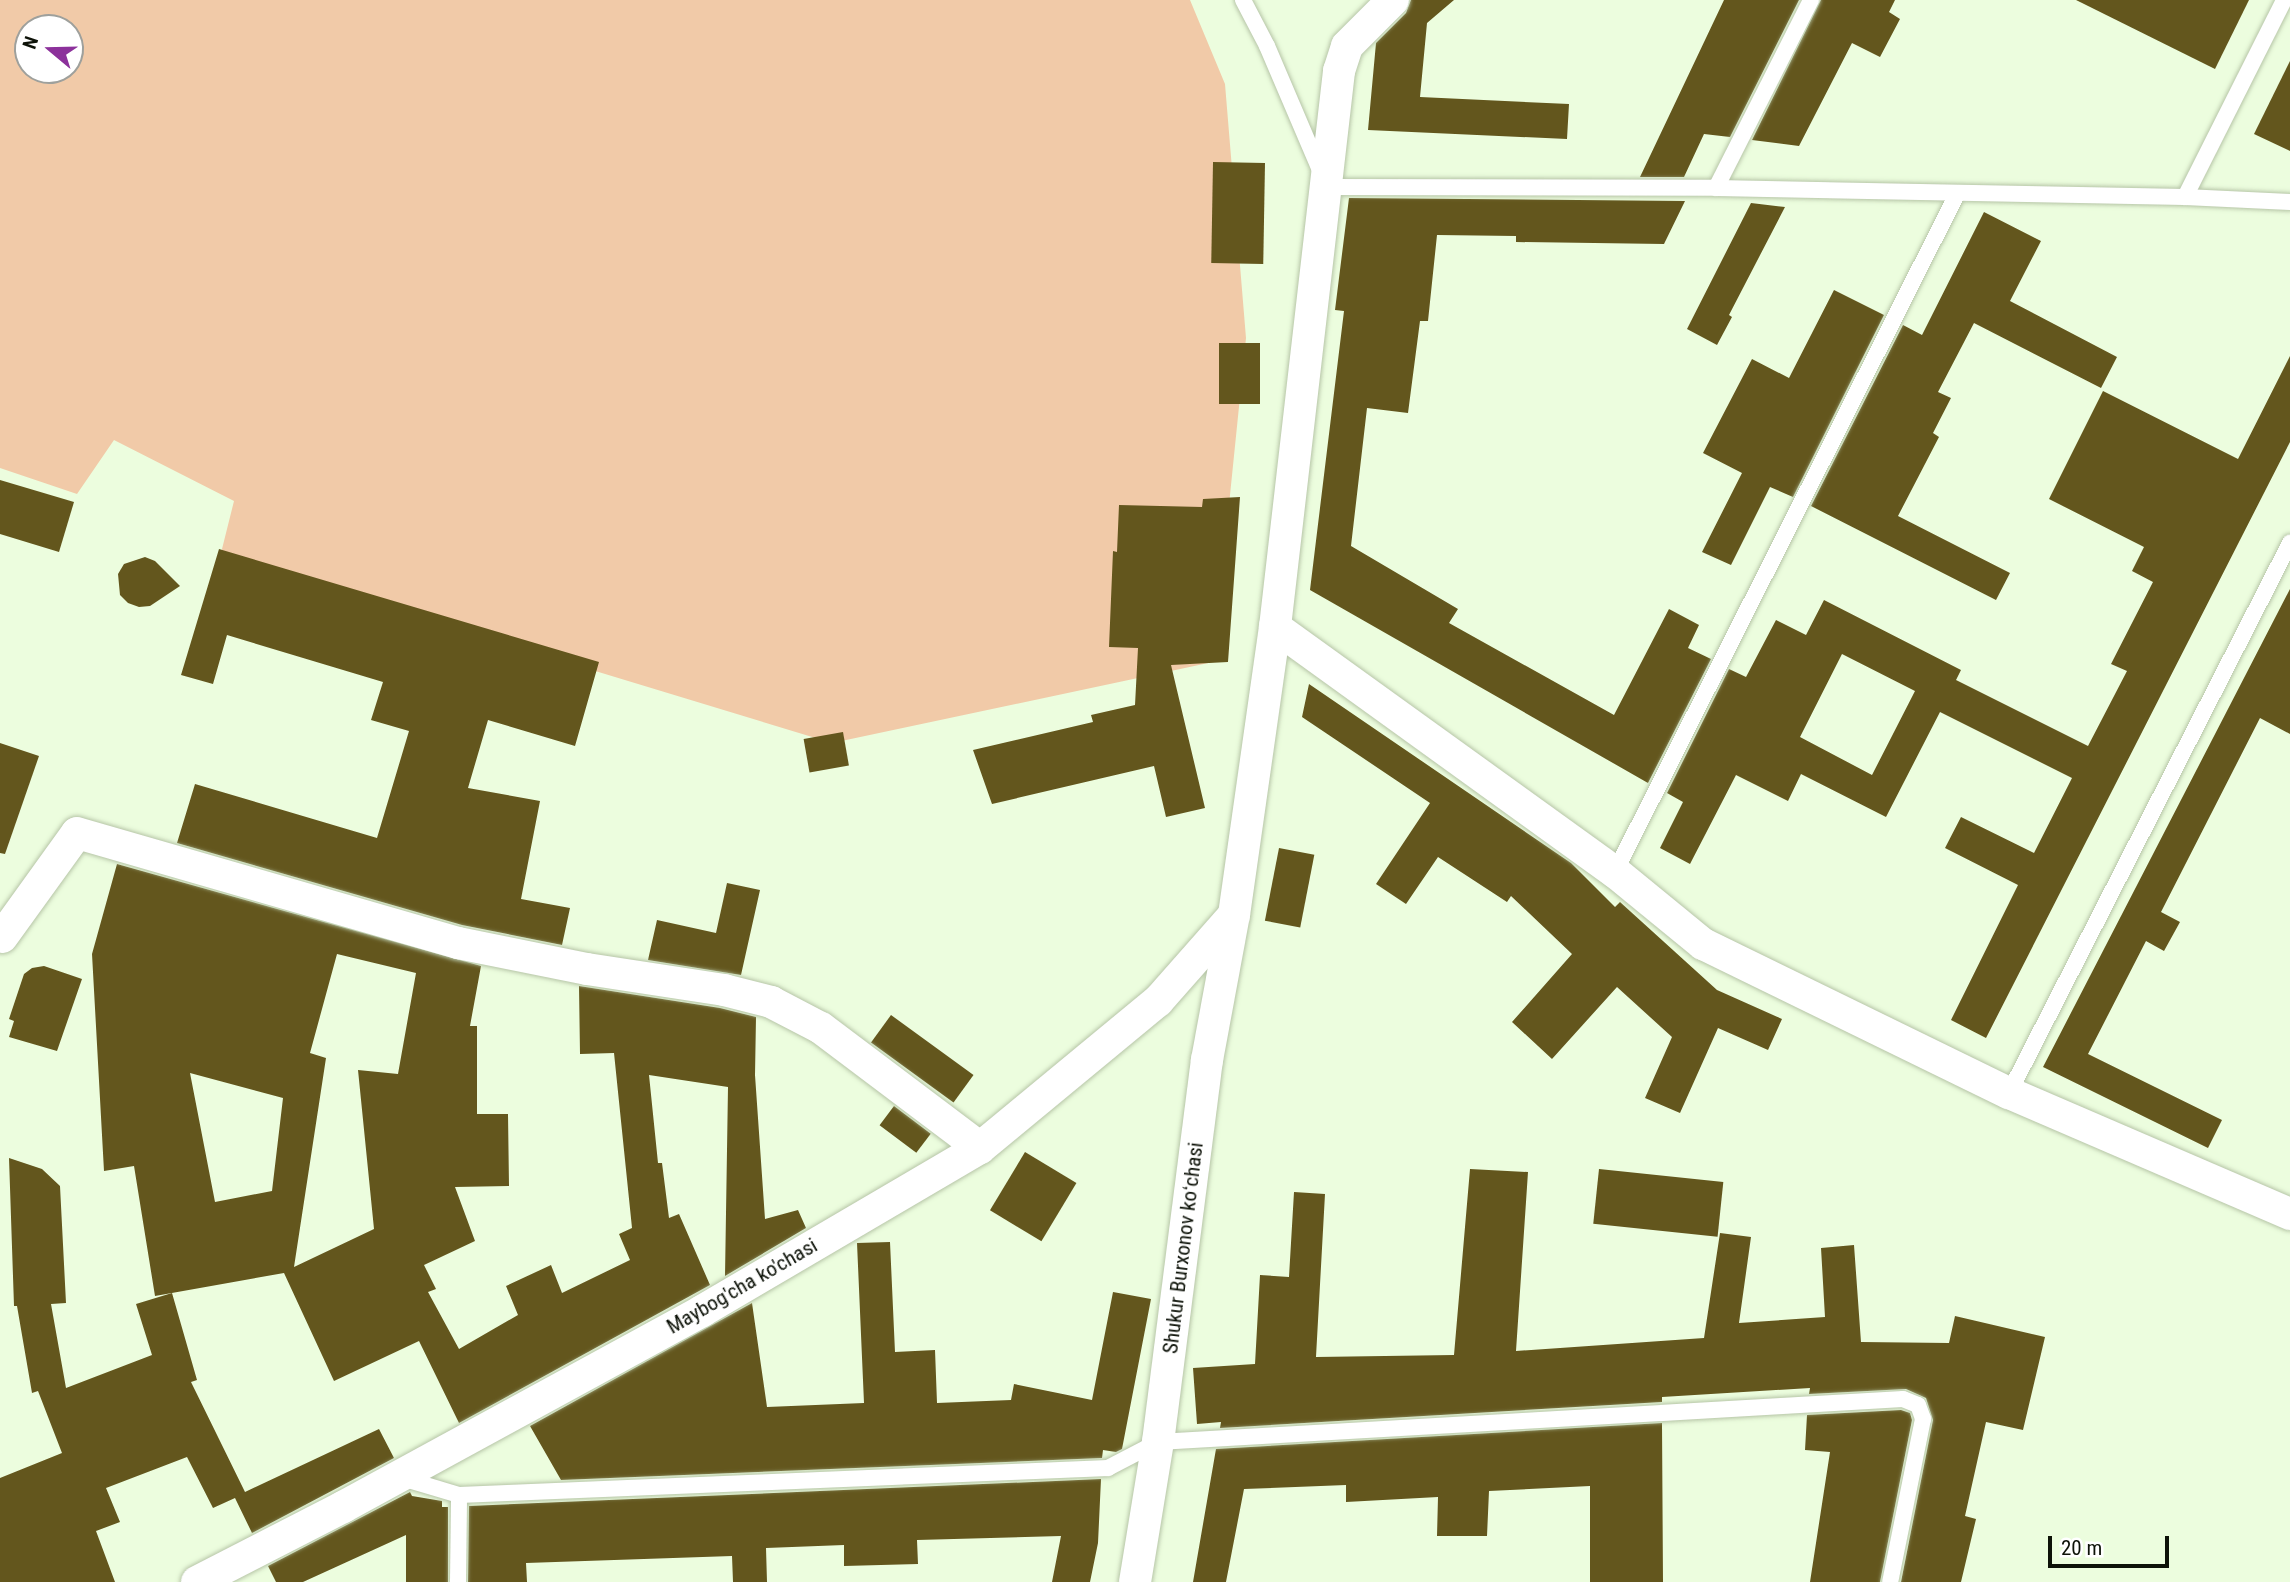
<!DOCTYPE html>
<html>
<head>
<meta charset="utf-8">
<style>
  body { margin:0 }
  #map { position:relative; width:2290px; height:1582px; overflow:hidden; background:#ecfdde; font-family:"Roboto Condensed",sans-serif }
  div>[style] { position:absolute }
  .green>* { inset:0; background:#f1caa8 }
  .building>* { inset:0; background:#63561d; transform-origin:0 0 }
  .roads { filter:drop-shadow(0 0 2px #b6c5a7) drop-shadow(0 0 2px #b6c5a7) }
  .service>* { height:16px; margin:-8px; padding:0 8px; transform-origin:8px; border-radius:8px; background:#fff }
  .minor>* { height:32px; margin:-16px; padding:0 16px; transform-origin:16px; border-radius:16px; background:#fff }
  span { translate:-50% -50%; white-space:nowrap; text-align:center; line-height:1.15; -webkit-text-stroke:7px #fff; paint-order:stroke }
  .street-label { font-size:21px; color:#0d1208 }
  .north { position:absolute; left:14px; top:14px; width:70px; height:70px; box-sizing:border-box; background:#fff; border:2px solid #9ea09c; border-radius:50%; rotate:289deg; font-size:19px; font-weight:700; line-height:28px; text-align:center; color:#0d1208 }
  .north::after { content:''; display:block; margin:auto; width:24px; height:32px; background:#8c319b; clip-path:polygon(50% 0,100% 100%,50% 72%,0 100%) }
  .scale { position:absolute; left:2048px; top:1536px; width:121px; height:32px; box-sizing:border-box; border:4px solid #0d1208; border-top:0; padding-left:9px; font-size:21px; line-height:24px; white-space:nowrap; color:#0d1208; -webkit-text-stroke:5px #fff; paint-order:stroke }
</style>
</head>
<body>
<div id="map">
  <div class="green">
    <i style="clip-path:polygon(evenodd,0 0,1190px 0,1225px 84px,1246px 338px,1213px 662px,832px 743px,220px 557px,234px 501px,114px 440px,77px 494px,0 468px,0 0,28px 28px,70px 28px,70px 70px,28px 70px,28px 28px)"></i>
  </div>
  <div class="building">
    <i style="clip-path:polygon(1411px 0,1454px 0,1427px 23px,1420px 97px,1569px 104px,1567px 139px,1368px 130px,1376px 43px,1406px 13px)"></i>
    <i style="clip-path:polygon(1724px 0,1799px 0,1730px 137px,1704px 134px,1684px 177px,1640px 177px)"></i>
    <i style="clip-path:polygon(1821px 0,1895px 0,1889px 12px,1900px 19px,1880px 57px,1852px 43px,1799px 146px,1752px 140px)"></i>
    <i style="clip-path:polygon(2076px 0,2249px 0,2215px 69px)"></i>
    <i style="clip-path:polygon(2290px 61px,2290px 151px,2254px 134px)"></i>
    <i style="left:1265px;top:163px;width:101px;height:52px;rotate:91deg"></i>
    <i style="clip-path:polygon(1349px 198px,1685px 201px,1664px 244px,1516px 242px,1516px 236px,1437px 235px,1428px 321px,1420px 321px,1408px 413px,1367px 408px,1351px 546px,1458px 609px,1449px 623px,1614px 715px,1669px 609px,1699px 625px,1688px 648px,1711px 659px,1648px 783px,1310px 590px,1344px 311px,1335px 310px)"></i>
    <i style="clip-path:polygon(1751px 203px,1785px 207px,1729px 315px,1732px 317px,1717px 345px,1687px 329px)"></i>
    <i style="clip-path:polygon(1984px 212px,2041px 241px,2010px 301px,2117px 357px,2101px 388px,1974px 323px,1938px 392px,1951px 398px,1933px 433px,1939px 437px,1898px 516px,2010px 573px,1996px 600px,1811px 506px,1903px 325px,1922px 335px)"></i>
    <i style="clip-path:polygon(1834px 290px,1884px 315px,1793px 497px,1770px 487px,1731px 565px,1702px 552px,1742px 473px,1703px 453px,1752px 359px,1789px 378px)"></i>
    <i style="left:1219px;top:343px;width:41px;height:61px"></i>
    <i style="clip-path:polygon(evenodd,2290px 356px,2290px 442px,1986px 1038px,1951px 1020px,2018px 885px,1945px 848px,1961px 817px,2034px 853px,2072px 778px,1940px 712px,1886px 817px,1801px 774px,1788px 801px,1736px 775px,1690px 864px,1660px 848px,1683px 802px,1667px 793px,1729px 669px,1746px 677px,1776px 620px,1806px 635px,1824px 600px,1961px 670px,1956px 680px,2088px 746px,2127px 671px,2111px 664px,2153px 582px,2132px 571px,2144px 547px,2049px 499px,2103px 391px,2238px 459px,2290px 356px,1842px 654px,1915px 691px,1872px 775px,1800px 737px,1842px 654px)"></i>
    <i style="clip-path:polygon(0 480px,74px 502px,59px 552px,0 534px)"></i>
    <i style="clip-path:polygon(1240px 497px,1228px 662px,1171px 665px,1205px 808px,1166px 817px,1154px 766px,992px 804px,973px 750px,1093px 722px,1091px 715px,1135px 705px,1138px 648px,1109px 647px,1113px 551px,1117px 552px,1119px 505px,1202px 507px,1203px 499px)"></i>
    <i style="clip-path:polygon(219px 549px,599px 662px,575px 746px,488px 720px,468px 788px,540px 801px,521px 899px,570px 908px,562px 945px,462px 925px,177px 843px,195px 784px,377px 838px,409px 731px,371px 720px,383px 682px,227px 635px,213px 684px,181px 675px)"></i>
    <i style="clip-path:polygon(145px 557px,155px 561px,180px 586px,150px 606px,139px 607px,128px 603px,120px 595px,118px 574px,124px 564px)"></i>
    <i style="clip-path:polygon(2290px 589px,2290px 734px,2260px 718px,2161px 912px,2180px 922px,2164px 951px,2146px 941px,2088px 1054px,2222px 1120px,2208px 1148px,2043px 1067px)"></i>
    <i style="clip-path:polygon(1309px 684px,1571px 863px,1615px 907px,1620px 902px,1717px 990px,1782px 1019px,1768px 1050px,1718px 1028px,1680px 1113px,1645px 1098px,1672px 1037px,1617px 987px,1552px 1059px,1512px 1022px,1572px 954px,1511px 896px,1507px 902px,1438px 857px,1406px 904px,1376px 884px,1430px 803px,1302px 717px)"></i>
    <i style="left:843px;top:732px;width:34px;height:40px;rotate:80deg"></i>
    <i style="clip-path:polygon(0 743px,39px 756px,5px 854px,0 853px)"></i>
    <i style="left:1279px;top:848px;width:36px;height:74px;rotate:11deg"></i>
    <i style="clip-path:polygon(evenodd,117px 864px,481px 966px,470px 1026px,477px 1026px,477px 1114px,508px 1114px,509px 1186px,455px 1187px,475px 1241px,424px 1265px,436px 1289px,428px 1292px,459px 1349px,518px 1315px,506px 1286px,551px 1265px,562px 1293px,630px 1260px,619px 1234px,632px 1228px,614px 1053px,580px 1054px,579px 986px,720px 1008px,756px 1017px,755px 1075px,765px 1219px,798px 1210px,806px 1228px,725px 1276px,728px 1087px,649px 1075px,658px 1163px,662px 1163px,669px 1218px,679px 1214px,710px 1285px,459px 1423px,419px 1341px,334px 1381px,284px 1273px,155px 1296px,134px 1166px,104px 1171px,92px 954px,117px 864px,337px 954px,416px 973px,398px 1074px,358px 1070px,374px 1229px,294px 1267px,326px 1058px,310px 1053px,337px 954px,117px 864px,190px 1073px,283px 1098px,272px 1191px,215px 1202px,190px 1073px)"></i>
    <i style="clip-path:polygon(727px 883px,760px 890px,741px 975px,648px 960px,657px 920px,716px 933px)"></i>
    <i style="clip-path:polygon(44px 966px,82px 979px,57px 1051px,9px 1037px,14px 1021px,9px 1019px,24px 974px,32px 968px)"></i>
    <i style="left:891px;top:1015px;width:102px;height:34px;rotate:36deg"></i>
    <i style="left:894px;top:1106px;width:46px;height:24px;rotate:37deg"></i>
    <i style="left:1025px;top:1152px;width:60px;height:68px;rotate:31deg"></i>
    <i style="clip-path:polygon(9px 1158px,42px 1169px,60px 1186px,66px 1303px,51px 1304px,66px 1388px,152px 1355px,136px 1304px,172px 1293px,197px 1380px,191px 1382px,245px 1492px,379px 1429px,394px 1458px,252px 1533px,235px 1498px,213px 1508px,187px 1457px,106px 1488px,120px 1522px,96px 1531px,115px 1582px,0 1582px,0 1478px,62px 1453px,38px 1391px,32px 1393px,17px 1306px,14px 1306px)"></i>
    <i style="clip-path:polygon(1470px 1169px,1528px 1172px,1516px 1351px,1704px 1338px,1720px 1233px,1751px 1237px,1739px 1323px,1825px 1317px,1821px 1248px,1854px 1245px,1861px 1342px,1949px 1343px,1955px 1316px,2045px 1337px,2023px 1430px,1986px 1422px,1965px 1516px,1976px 1519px,1961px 1582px,1901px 1582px,1933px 1420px,1926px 1398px,1906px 1389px,1809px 1394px,1810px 1388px,1662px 1397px,1662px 1402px,1220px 1428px,1221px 1422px,1197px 1424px,1193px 1368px,1255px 1364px,1260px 1275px,1289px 1277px,1294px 1192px,1325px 1194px,1316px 1357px,1454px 1355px)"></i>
    <i style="left:1599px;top:1169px;width:125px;height:55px;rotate:6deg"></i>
    <i style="clip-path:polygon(890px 1242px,895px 1352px,935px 1350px,937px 1403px,1011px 1400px,1014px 1384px,1092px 1400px,1113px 1292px,1151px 1299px,1122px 1449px,1116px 1452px,1103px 1450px,1102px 1458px,561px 1480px,530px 1426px,752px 1303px,767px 1407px,864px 1403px,857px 1243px)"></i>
    <i style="clip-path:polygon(1901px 1410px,1910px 1413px,1912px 1420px,1880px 1582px,1810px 1582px,1830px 1452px,1805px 1450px,1807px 1415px)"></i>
    <i style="clip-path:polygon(1662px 1423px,1663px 1582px,1590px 1582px,1590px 1486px,1489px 1491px,1487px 1536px,1437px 1536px,1438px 1497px,1346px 1502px,1346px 1485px,1244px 1489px,1226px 1582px,1193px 1582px,1216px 1449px)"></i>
    <i style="clip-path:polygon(1101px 1479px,1098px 1543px,1090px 1582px,1052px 1582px,1061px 1536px,917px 1540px,918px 1564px,844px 1566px,844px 1545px,766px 1548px,767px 1582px,733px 1582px,732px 1556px,526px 1563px,527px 1582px,468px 1582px,469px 1506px)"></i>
    <i style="clip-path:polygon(410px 1492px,412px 1496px,442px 1501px,442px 1507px,448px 1507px,448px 1582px,406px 1582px,406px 1535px,303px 1582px,276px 1582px,268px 1566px)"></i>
  </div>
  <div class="roads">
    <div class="service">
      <i style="left:1243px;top:0;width:52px;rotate:62.4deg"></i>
      <i style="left:1267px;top:46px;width:153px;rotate:66.9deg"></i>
      <i style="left:1327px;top:187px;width:389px;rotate:0.1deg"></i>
      <i style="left:1716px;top:188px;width:469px;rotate:1.1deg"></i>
      <i style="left:2185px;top:197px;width:105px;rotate:2.7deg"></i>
      <i style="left:1716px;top:188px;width:211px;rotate:-63.2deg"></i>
      <i style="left:2185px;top:197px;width:220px;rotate:-63.3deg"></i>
      <i style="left:1615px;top:872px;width:759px;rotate:-63.23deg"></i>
      <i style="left:2009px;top:1093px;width:618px;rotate:-62.94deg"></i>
      <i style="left:402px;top:1478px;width:59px;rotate:16.6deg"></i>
      <i style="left:459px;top:1495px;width:650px;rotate:-2.38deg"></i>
      <i style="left:1108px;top:1468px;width:56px;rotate:-27.5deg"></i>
      <i style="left:1158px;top:1442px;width:746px;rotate:-3.3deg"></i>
      <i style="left:1903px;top:1399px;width:16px;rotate:22deg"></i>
      <i style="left:1918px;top:1405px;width:15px;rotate:70deg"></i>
      <i style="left:1923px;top:1419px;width:166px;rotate:101.4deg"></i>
      <i style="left:458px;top:1582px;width:87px;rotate:-89.3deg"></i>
    </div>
    <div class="minor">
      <i style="left:1275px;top:627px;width:419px;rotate:35.8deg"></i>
      <i style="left:1615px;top:872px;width:114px;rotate:39.3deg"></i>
      <i style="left:1703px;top:944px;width:340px;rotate:26deg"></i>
      <i style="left:2009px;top:1093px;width:306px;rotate:23.3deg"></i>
      <i style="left:2px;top:937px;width:128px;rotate:-54.2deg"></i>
      <i style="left:77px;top:833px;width:397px;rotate:16.1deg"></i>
      <i style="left:458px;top:943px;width:132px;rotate:11.4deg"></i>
      <i style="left:587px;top:969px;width:139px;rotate:8.7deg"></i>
      <i style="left:724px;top:990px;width:49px;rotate:14.3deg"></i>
      <i style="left:771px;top:1002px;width:56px;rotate:27.5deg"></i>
      <i style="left:821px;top:1028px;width:199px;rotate:37deg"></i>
      <i style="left:197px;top:1582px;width:164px;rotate:-27.2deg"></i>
      <i style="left:343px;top:1507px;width:409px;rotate:-28.6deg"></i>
      <i style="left:702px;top:1311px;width:322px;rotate:-30.4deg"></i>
      <i style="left:980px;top:1148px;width:231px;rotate:-39.6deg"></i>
      <i style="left:1158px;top:1001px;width:113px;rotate:-48.6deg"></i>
      <i style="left:1135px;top:1582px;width:142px;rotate:-80.7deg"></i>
      <i style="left:1158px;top:1442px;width:385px;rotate:-82.7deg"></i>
      <i style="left:1207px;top:1060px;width:147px;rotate:-79.5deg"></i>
      <i style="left:1234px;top:915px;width:291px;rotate:-81.9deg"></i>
      <i style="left:1275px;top:627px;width:560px;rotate:-83.43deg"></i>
      <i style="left:1339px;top:71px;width:26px;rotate:-72deg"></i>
      <i style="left:1347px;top:46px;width:65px;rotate:-45deg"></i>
    </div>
  </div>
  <div class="street-label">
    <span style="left:1183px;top:1248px;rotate:-83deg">Shukur Burxonov koʻchasi</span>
    <span style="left:742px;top:1286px;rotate:-30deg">Maybog'cha ko'chasi</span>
  </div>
  <div class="north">N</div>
  <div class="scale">20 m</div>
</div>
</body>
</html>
